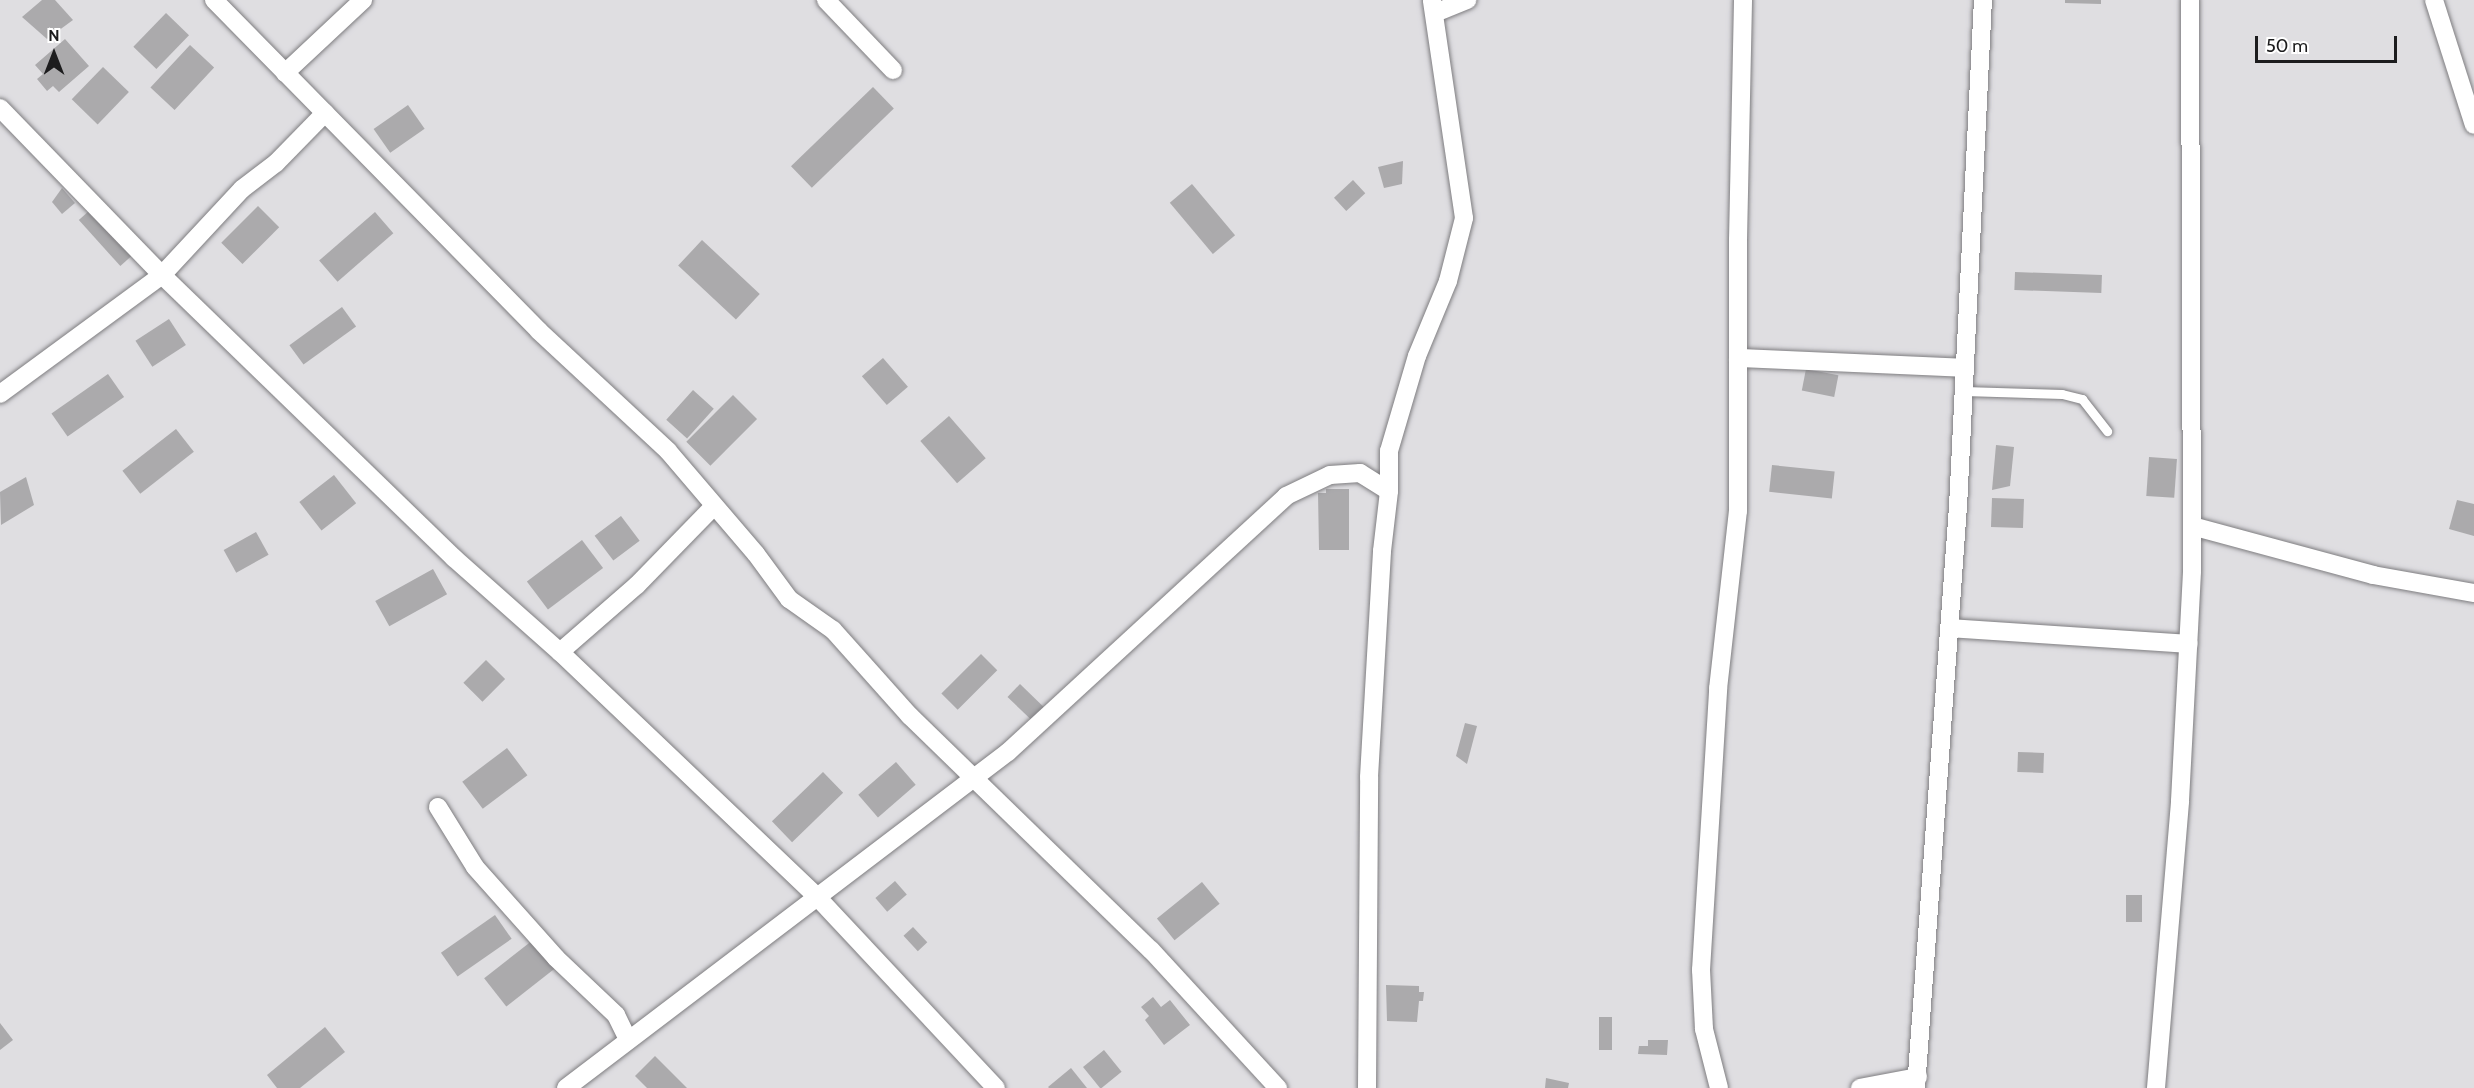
<!DOCTYPE html>
<html>
<head>
<meta charset="utf-8">
<style>
  body { margin:0 }
  #map { position:relative; width:2474px; height:1088px; overflow:hidden; background:#dfdee1; font-family:Cabin,sans-serif }
  div>[style] { position:absolute }
  .building>* { inset:0; background:#abaaac; transform-origin:0 0 }
  .roads { filter:drop-shadow(0 0 2px #7e7d80) drop-shadow(0 0 2px #7e7d80) }
  .lane>* { height:9px; margin:-4.5px; padding:0 4.5px; transform-origin:4.5px; border-radius:4.5px; background:#fff }
  .street>* { height:18px; margin:-9px; padding:0 9px; transform-origin:9px; border-radius:9px; background:#fff }
  span { translate:-50% -50%; white-space:nowrap; text-align:center; line-height:1.15; -webkit-text-stroke:4.5px #fff; paint-order:stroke }
  .north { position:absolute; left:24px; top:24px; width:60px; height:60px; -webkit-text-stroke:4px #fff; paint-order:stroke; rotate:0deg; font-size:16px; font-weight:700; line-height:24px; text-align:center; color:#1c1c1d }
  .north::after { content:''; display:block; margin:auto; width:21px; height:27px; background:#1c1c1d; clip-path:polygon(50% 0,100% 100%,50% 72%,0 100%) }
  .scale { position:absolute; left:2255px; top:36px; width:142px; height:27px; box-sizing:border-box; border:3px solid #1c1c1d; border-top:0; padding-left:8px; font-size:18px; line-height:21px; white-space:nowrap; color:#1c1c1d; -webkit-text-stroke:4px #fff; paint-order:stroke }
</style>
</head>
<body>
<div id="map">
  <div class="building">
    <i style="clip-path:polygon(42px 0,55px 0,73px 20px,47px 39px,22px 17px)"></i>
    <i style="clip-path:polygon(2065px 0,2101px 0,2101px 4px,2065px 3px)"></i>
    <i style="left:166px;top:13px;width:32px;height:47px;rotate:44deg"></i>
    <i style="clip-path:polygon(65px 39px,89px 66px,59px 92px,53px 86px,47px 91px,37px 79px,43px 74px,35px 65px)"></i>
    <i style="left:190px;top:45px;width:33px;height:58px;rotate:43deg"></i>
    <i style="left:103px;top:67px;width:36px;height:45px;rotate:44deg"></i>
    <i style="left:873px;top:87px;width:30px;height:114px;rotate:46deg"></i>
    <i style="left:408px;top:105px;width:29px;height:42px;rotate:55deg"></i>
    <i style="clip-path:polygon(1403px 161px,1402px 184px,1384px 188px,1378px 167px)"></i>
    <i style="left:1353px;top:180px;width:18px;height:26px;rotate:47deg"></i>
    <i style="left:1192px;top:184px;width:67px;height:29px;rotate:50deg"></i>
    <i style="clip-path:polygon(62px 188px,75px 203px,62px 214px,52px 202px)"></i>
    <i style="left:258px;top:206px;width:30px;height:52px;rotate:45deg"></i>
    <i style="left:90px;top:210px;width:62px;height:15px;rotate:48deg"></i>
    <i style="left:375px;top:212px;width:28px;height:74px;rotate:49deg"></i>
    <i style="left:702px;top:240px;width:79px;height:35px;rotate:43deg"></i>
    <i style="left:2015px;top:272px;width:87px;height:18px;rotate:2deg"></i>
    <i style="left:342px;top:307px;width:24px;height:65px;rotate:54deg"></i>
    <i style="left:169px;top:319px;width:31px;height:40px;rotate:57deg"></i>
    <i style="left:883px;top:358px;width:38px;height:28px;rotate:49deg"></i>
    <i style="left:1806px;top:369px;width:33px;height:22px;rotate:11deg"></i>
    <i style="left:108px;top:374px;width:28px;height:69px;rotate:55deg"></i>
    <i style="left:693px;top:390px;width:28px;height:40px;rotate:42deg"></i>
    <i style="left:733px;top:395px;width:34px;height:66px;rotate:45deg"></i>
    <i style="left:949px;top:416px;width:56px;height:38px;rotate:49deg"></i>
    <i style="left:176px;top:429px;width:29px;height:68px;rotate:52deg"></i>
    <i style="clip-path:polygon(1996px 445px,2014px 447px,2010px 486px,1992px 490px)"></i>
    <i style="left:2149px;top:457px;width:28px;height:39px;rotate:4deg"></i>
    <i style="left:1772px;top:465px;width:63px;height:27px;rotate:6deg"></i>
    <i style="left:334px;top:475px;width:36px;height:44px;rotate:52deg"></i>
    <i style="clip-path:polygon(26px 477px,34px 505px,1px 525px,0 492px)"></i>
    <i style="clip-path:polygon(1326px 489px,1349px 489px,1349px 550px,1319px 550px,1318px 493px,1326px 493px)"></i>
    <i style="left:1992px;top:498px;width:32px;height:29px;rotate:2deg"></i>
    <i style="clip-path:polygon(2457px 500px,2474px 504px,2474px 536px,2449px 529px)"></i>
    <i style="left:621px;top:516px;width:31px;height:33px;rotate:53deg"></i>
    <i style="left:256px;top:532px;width:26px;height:37px;rotate:61deg"></i>
    <i style="left:582px;top:540px;width:35px;height:69px;rotate:53deg"></i>
    <i style="left:433px;top:569px;width:29px;height:66px;rotate:61deg"></i>
    <i style="left:981px;top:654px;width:23px;height:56px;rotate:45deg"></i>
    <i style="left:486px;top:660px;width:27px;height:32px;rotate:45deg"></i>
    <i style="left:1020px;top:684px;width:33px;height:18px;rotate:44deg"></i>
    <i style="clip-path:polygon(1465px 723px,1477px 726px,1467px 764px,1456px 756px)"></i>
    <i style="left:507px;top:748px;width:34px;height:56px;rotate:53deg"></i>
    <i style="left:2018px;top:752px;width:26px;height:20px;rotate:2deg"></i>
    <i style="left:896px;top:762px;width:30px;height:50px;rotate:49deg"></i>
    <i style="left:823px;top:772px;width:29px;height:71px;rotate:46deg"></i>
    <i style="left:895px;top:881px;width:18px;height:26px;rotate:49deg"></i>
    <i style="left:1202px;top:882px;width:28px;height:58px;rotate:51deg"></i>
    <i style="left:2126px;top:895px;width:16px;height:27px"></i>
    <i style="left:495px;top:915px;width:29px;height:66px;rotate:55deg"></i>
    <i style="left:913px;top:927px;width:21px;height:13px;rotate:47deg"></i>
    <i style="left:533px;top:940px;width:36px;height:62px;rotate:52deg"></i>
    <i style="clip-path:polygon(1386px 985px,1419px 986px,1419px 992px,1424px 992px,1423px 1001px,1419px 1001px,1417px 1022px,1387px 1021px)"></i>
    <i style="clip-path:polygon(1153px 997px,1161px 1007px,1170px 1000px,1190px 1025px,1164px 1045px,1145px 1020px,1149px 1016px,1141px 1007px)"></i>
    <i style="left:1599px;top:1017px;width:13px;height:33px"></i>
    <i style="clip-path:polygon(0 1023px,13px 1040px,0 1050px)"></i>
    <i style="clip-path:polygon(325px 1027px,345px 1052px,300px 1088px,277px 1088px,267px 1075px)"></i>
    <i style="clip-path:polygon(1648px 1040px,1668px 1040px,1667px 1055px,1638px 1054px,1639px 1046px,1648px 1046px)"></i>
    <i style="left:1104px;top:1050px;width:28px;height:27px;rotate:51deg"></i>
    <i style="clip-path:polygon(655px 1056px,687px 1088px,647px 1088px,635px 1076px)"></i>
    <i style="clip-path:polygon(1071px 1068px,1087px 1088px,1049px 1088px,1048px 1087px)"></i>
    <i style="clip-path:polygon(1546px 1078px,1569px 1083px,1568px 1088px,1545px 1088px)"></i>
  </div>
  <div class="roads">
    <div class="lane">
      <i style="left:1964px;top:391px;width:98px;rotate:1.8deg"></i>
      <i style="left:2062px;top:394px;width:21px;rotate:14deg"></i>
      <i style="left:2082px;top:399px;width:41px;rotate:52deg"></i>
    </div>
    <div class="street">
      <i style="left:214px;top:0;width:464px;rotate:45.5deg"></i>
      <i style="left:539px;top:331px;width:176px;rotate:42.9deg"></i>
      <i style="left:668px;top:451px;width:135px;rotate:49.5deg"></i>
      <i style="left:756px;top:554px;width:56px;rotate:53.7deg"></i>
      <i style="left:789px;top:599px;width:54px;rotate:35.2deg"></i>
      <i style="left:833px;top:630px;width:115px;rotate:48.2deg"></i>
      <i style="left:910px;top:716px;width:336px;rotate:44.2deg"></i>
      <i style="left:1151px;top:950px;width:188px;rotate:47.4deg"></i>
      <i style="left:826px;top:0;width:97px;rotate:46.3deg"></i>
      <i style="left:2434px;top:0;width:131px;rotate:72.3deg"></i>
      <i style="left:1435px;top:13px;width:35px;rotate:-22deg"></i>
      <i style="left:285px;top:73px;width:107px;rotate:-43.1deg"></i>
      <i style="left:0;top:108px;width:233px;rotate:45.9deg"></i>
      <i style="left:162px;top:275px;width:407px;rotate:44.1deg"></i>
      <i style="left:454px;top:558px;width:142px;rotate:41.6deg"></i>
      <i style="left:560px;top:652px;width:358px;rotate:43.6deg"></i>
      <i style="left:819px;top:899px;width:259px;rotate:46.9deg"></i>
      <i style="left:1738px;top:358px;width:227px;rotate:2.5deg"></i>
      <i style="left:0;top:394px;width:201px;rotate:-36.3deg"></i>
      <i style="left:162px;top:275px;width:117px;rotate:-47.1deg"></i>
      <i style="left:242px;top:189px;width:43px;rotate:-37.4deg"></i>
      <i style="left:276px;top:163px;width:70px;rotate:-45.6deg"></i>
      <i style="left:2192px;top:526px;width:188px;rotate:15.1deg"></i>
      <i style="left:2373px;top:575px;width:103px;rotate:10.1deg"></i>
      <i style="left:1950px;top:628px;width:239px;rotate:3.8deg"></i>
      <i style="left:560px;top:652px;width:102px;rotate:-41deg"></i>
      <i style="left:637px;top:585px;width:110px;rotate:-45.7deg"></i>
      <i style="left:438px;top:807px;width:70px;rotate:58.3deg"></i>
      <i style="left:475px;top:867px;width:122px;rotate:48.3deg"></i>
      <i style="left:556px;top:958px;width:83px;rotate:43.5deg"></i>
      <i style="left:616px;top:1015px;width:28px;rotate:64deg"></i>
      <i style="left:566px;top:1088px;width:555px;rotate:-37.24deg"></i>
      <i style="left:1008px;top:752px;width:378px;rotate:-42.6deg"></i>
      <i style="left:1286px;top:496px;width:49px;rotate:-25.5deg"></i>
      <i style="left:1330px;top:475px;width:30px;rotate:-4deg"></i>
      <i style="left:1360px;top:473px;width:34px;rotate:32deg"></i>
      <i style="left:1389px;top:491px;width:40px;rotate:-90deg"></i>
      <i style="left:1389px;top:451px;width:99px;rotate:-73.6deg"></i>
      <i style="left:1417px;top:356px;width:81px;rotate:-67.5deg"></i>
      <i style="left:1448px;top:281px;width:65px;rotate:-75.7deg"></i>
      <i style="left:1464px;top:218px;width:220px;rotate:-98.4deg"></i>
      <i style="left:1367px;top:1088px;width:311px;rotate:-89.6deg"></i>
      <i style="left:1369px;top:777px;width:226px;rotate:-86.7deg"></i>
      <i style="left:1382px;top:551px;width:60px;rotate:-83.3deg"></i>
      <i style="left:1719px;top:1088px;width:61px;rotate:-104.3deg"></i>
      <i style="left:1704px;top:1029px;width:59px;rotate:-92.9deg"></i>
      <i style="left:1701px;top:970px;width:282px;rotate:-86.5deg"></i>
      <i style="left:1718px;top:689px;width:179px;rotate:-83.6deg"></i>
      <i style="left:1738px;top:511px;width:271px;rotate:-90deg"></i>
      <i style="left:1738px;top:240px;width:240px;rotate:-88.8deg"></i>
      <i style="left:1860px;top:1088px;width:59px;rotate:-10.7deg"></i>
      <i style="left:1916px;top:1088px;width:583px;rotate:-85.87deg"></i>
      <i style="left:1958px;top:507px;width:508px;rotate:-87.18deg"></i>
      <i style="left:2156px;top:1088px;width:288px;rotate:-85.2deg"></i>
      <i style="left:2180px;top:801px;width:230px;rotate:-87deg"></i>
      <i style="left:2192px;top:571px;width:571px;rotate:-90.2deg"></i>
    </div>
  </div>
  <div class="north">N</div>
  <div class="scale">50 m</div>
</div>
</body>
</html>
